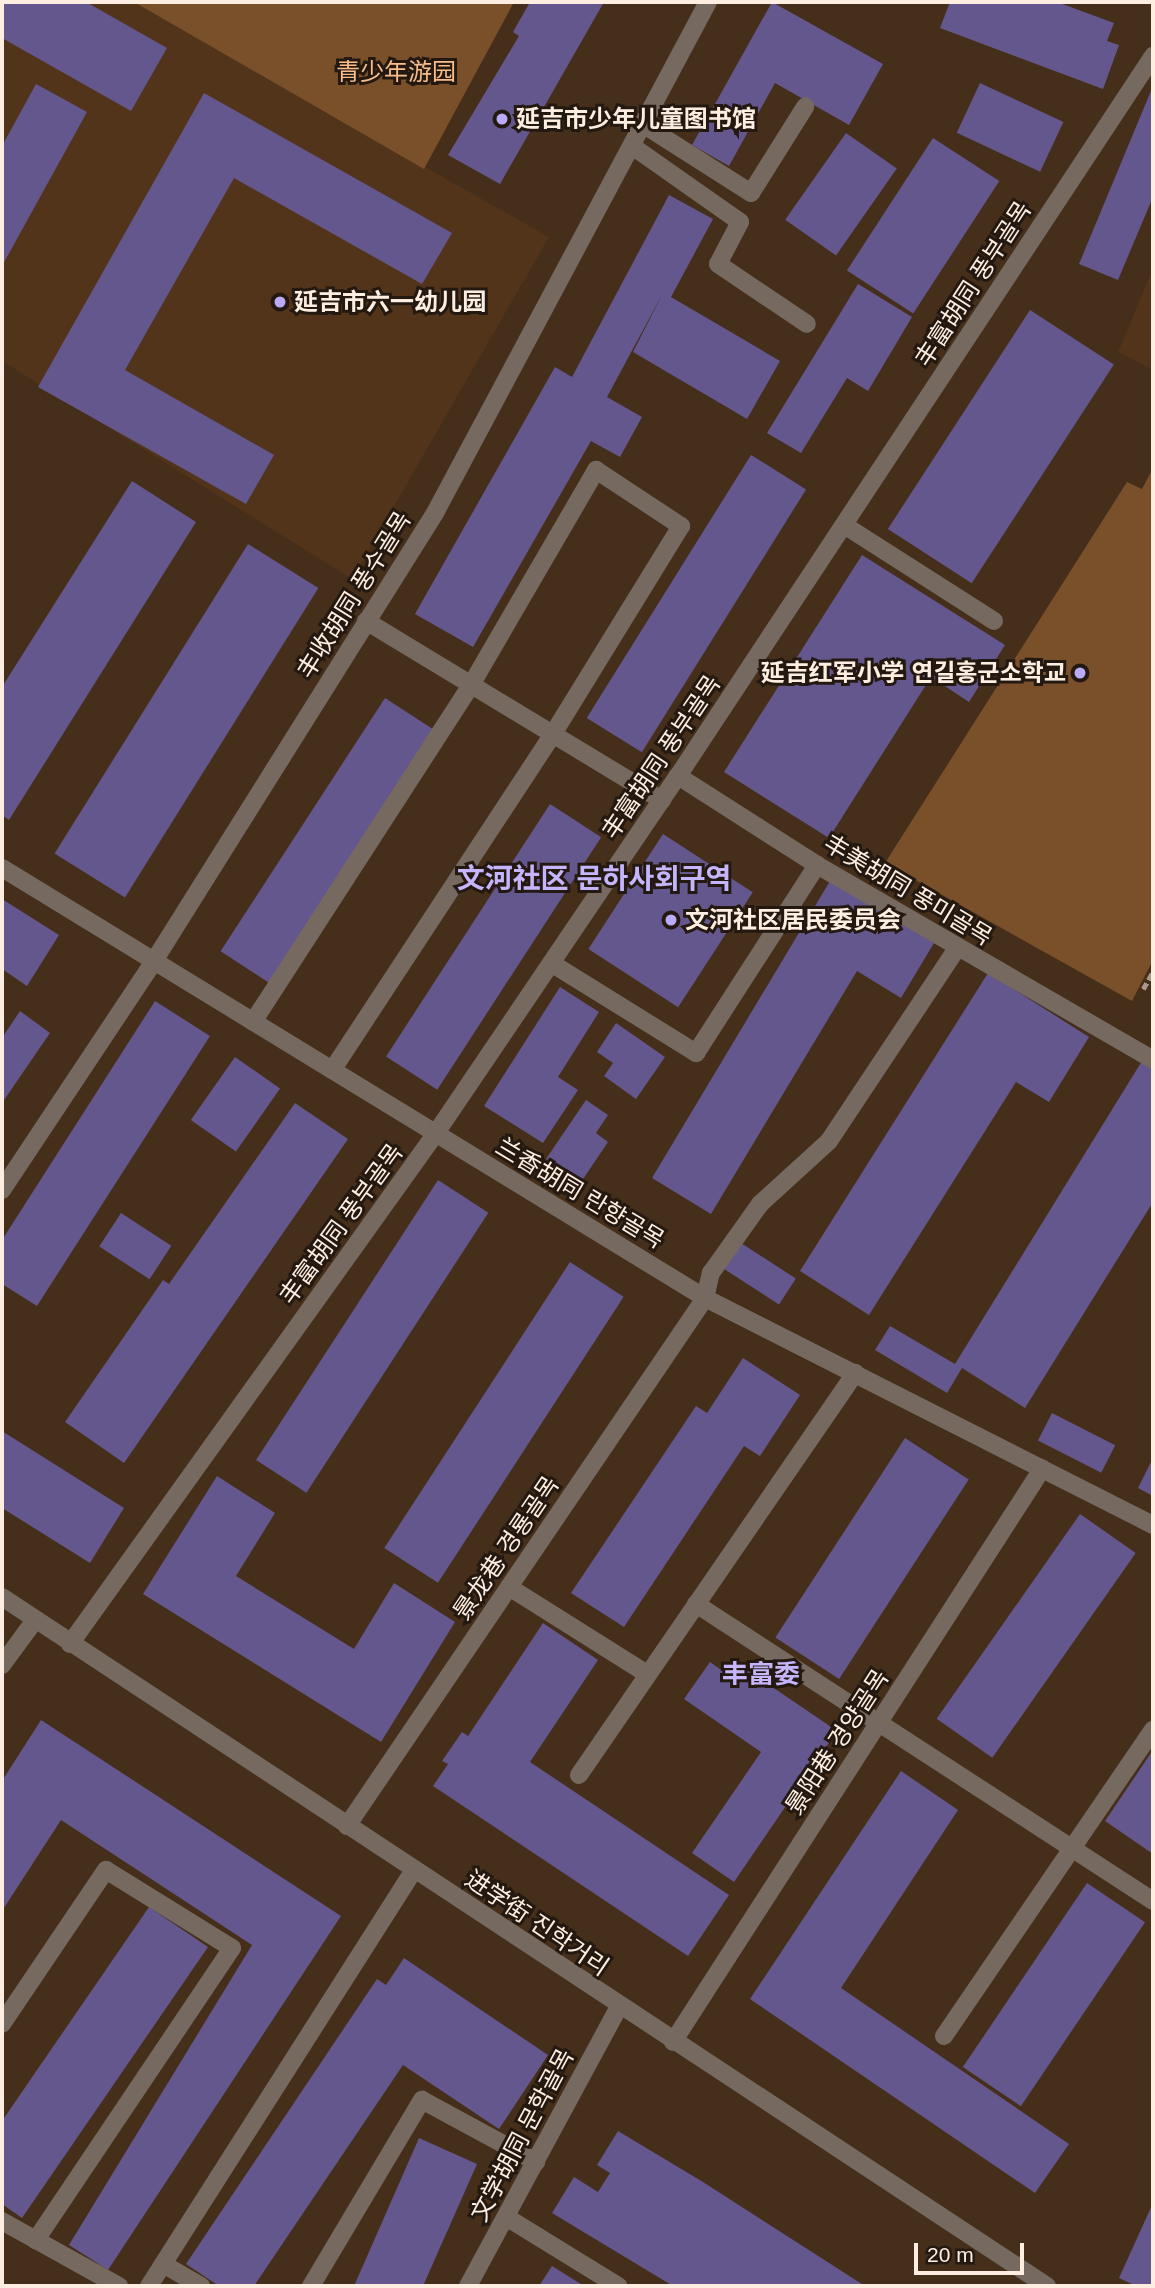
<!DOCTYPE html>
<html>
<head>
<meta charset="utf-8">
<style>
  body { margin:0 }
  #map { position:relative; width:1155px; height:2288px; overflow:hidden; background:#452e1a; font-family:Helvetica,"Noto Sans SC","Noto Sans KR",sans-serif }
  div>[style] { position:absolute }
  .built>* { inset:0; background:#52341b }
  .green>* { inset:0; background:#7a502b }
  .building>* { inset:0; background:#64578e; transform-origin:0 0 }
  .path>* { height:4.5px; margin-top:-2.25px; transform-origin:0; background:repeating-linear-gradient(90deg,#ab9888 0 7px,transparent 0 10.5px) }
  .service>* { height:18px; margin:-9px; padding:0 9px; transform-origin:9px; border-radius:9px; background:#756960 }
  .minor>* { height:18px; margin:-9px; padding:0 9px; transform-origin:9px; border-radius:9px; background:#756960 }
  .tertiary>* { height:18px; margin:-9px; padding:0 9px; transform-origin:9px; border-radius:9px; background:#756960 }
  .dots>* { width:19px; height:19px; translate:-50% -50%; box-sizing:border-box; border:4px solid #241910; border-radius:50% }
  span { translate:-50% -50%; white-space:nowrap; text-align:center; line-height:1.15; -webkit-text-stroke:6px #241910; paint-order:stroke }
  .park-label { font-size:24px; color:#f9bc8b }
  .poi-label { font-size:24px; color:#feeee2; font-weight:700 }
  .left { translate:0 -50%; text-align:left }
  .right { translate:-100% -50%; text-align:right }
  .street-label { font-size:24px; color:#feeee2 }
  .neighbourhood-label { font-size:26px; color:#c4b5fc; font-weight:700 }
  .quarter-label { font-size:28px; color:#c4b5fc; font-weight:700 }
  .frame { position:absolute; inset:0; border:4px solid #feeee2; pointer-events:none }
  .scale { position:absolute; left:914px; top:2243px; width:110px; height:32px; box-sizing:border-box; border:4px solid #feeee2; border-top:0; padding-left:9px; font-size:21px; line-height:24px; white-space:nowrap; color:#feeee2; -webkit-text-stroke:5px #241910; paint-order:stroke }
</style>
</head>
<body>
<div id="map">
  <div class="built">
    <i style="clip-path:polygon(2px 2px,134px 2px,549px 237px,352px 579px,2px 361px)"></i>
    <i style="clip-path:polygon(1153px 268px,1153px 370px,1118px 352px)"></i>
  </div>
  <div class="green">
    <i style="clip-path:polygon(134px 2px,514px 2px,424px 169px)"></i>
    <i style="clip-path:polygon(1153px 468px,1153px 960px,1132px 1001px,885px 863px,1127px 482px,1142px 489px)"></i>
  </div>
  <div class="building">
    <i style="clip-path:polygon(2px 2px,86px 2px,167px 48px,131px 111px,2px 38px)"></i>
    <i style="clip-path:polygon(530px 2px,604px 2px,500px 184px,448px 155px,519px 36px,513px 32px)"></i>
    <i style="clip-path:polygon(772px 2px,883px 64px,849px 125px,775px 83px,729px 166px,692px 145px)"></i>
    <i style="clip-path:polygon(950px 2px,1057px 2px,1114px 23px,1107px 41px,1119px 45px,1103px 89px,940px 28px)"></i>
    <i style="left:980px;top:83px;width:92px;height:55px;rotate:25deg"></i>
    <i style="clip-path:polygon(36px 84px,87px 112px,2px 266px,2px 146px)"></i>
    <i style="clip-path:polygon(1153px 86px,1153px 197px,1118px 280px,1079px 264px)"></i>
    <i style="clip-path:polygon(204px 93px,452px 233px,422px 284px,234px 178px,125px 370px,274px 455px,246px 504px,38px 387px)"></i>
    <i style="left:846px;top:133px;width:62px;height:106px;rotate:35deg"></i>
    <i style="left:933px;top:138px;width:79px;height:158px;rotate:33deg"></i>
    <i style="clip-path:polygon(669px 195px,713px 219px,671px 297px,780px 361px,747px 419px,633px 352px,663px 293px,607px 397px,642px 417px,620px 457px,591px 441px,473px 647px,415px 614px,555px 367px,572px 377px)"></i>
    <i style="clip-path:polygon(858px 284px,912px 317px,868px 391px,847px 378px,801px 453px,767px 433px)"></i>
    <i style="left:1030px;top:310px;width:100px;height:261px;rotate:33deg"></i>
    <i style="left:751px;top:455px;width:65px;height:310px;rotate:32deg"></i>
    <i style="clip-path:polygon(132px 481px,196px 522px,9px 820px,2px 815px,2px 687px)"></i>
    <i style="left:248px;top:544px;width:83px;height:365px;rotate:32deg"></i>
    <i style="clip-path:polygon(862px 555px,1005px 645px,969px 702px,931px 677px,829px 838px,724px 772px)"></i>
    <i style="left:385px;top:698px;width:62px;height:302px;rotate:33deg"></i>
    <i style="left:550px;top:804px;width:61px;height:301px;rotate:33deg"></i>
    <i style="left:663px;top:834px;width:107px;height:137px;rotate:33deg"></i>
    <i style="clip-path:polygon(830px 881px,934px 943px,901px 998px,857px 971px,711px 1214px,652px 1178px)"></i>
    <i style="clip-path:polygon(2px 899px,59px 935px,27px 986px,2px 969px)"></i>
    <i style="clip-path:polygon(988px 973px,1089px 1037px,1049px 1102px,1016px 1082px,869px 1315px,800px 1271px)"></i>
    <i style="clip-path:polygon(560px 987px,599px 1012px,558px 1077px,578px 1090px,543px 1143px,484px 1106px)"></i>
    <i style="clip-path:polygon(155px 1001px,210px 1036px,37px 1306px,2px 1284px,2px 1240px)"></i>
    <i style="clip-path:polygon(20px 1011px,50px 1033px,2px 1103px,2px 1038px)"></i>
    <i style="clip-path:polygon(616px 1023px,665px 1057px,636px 1099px,604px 1076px,613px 1063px,597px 1052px)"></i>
    <i style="left:235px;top:1057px;width:55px;height:77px;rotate:35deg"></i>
    <i style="clip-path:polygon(1142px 1061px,1153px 1068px,1153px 1202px,1025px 1408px,962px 1368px,947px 1393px,875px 1350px,890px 1326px,955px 1364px)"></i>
    <i style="clip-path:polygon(586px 1100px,608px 1115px,596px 1133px,608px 1142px,581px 1182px,546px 1159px)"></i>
    <i style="clip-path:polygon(295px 1103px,348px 1139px,124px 1463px,65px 1422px,163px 1280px,169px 1284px)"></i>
    <i style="left:438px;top:1180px;width:60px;height:334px;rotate:33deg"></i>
    <i style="left:121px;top:1213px;width:60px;height:40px;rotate:33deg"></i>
    <i style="left:738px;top:1241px;width:69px;height:31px;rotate:33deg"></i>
    <i style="left:570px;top:1262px;width:64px;height:341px;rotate:33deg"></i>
    <i style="clip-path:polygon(743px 1358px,800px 1395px,760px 1456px,744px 1446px,624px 1627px,571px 1593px,696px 1406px,707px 1413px)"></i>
    <i style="left:1052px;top:1413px;width:71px;height:31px;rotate:27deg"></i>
    <i style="clip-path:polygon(2px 1431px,124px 1508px,90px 1563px,2px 1508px)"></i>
    <i style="left:905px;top:1438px;width:76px;height:238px;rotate:33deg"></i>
    <i style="clip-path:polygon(1153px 1458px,1153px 1496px,1138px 1488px)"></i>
    <i style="clip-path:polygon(217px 1476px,275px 1513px,236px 1576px,354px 1649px,394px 1583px,455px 1622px,381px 1742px,143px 1594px)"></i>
    <i style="left:1080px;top:1514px;width:68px;height:250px;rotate:35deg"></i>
    <i style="clip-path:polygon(543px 1623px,598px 1660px,530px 1762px,729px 1895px,688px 1956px,433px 1786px,448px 1764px,442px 1761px,462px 1732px,468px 1736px)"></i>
    <i style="clip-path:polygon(710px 1662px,731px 1677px,740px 1665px,837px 1731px,734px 1882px,692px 1853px,761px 1752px,684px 1699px)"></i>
    <i style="clip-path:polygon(41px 1720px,341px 1916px,108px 2270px,69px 2245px,252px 1945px,61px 1820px,2px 1911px,2px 1781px)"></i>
    <i style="clip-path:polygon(1153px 1750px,1153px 1854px,1105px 1821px)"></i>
    <i style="clip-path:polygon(901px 1771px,958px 1810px,841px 1988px,1069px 2144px,1035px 2193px,750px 1999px)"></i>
    <i style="left:1087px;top:1883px;width:70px;height:222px;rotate:34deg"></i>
    <i style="clip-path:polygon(149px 1907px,208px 1947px,22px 2218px,2px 2204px,2px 2121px)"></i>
    <i style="clip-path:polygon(404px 1958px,548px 2055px,499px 2129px,403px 2065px,254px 2286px,219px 2286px,186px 2264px,377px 1979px,386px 1985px)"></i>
    <i style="clip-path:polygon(618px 2131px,703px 2182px,865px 2286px,673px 2286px,552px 2213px,574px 2177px,598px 2192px,610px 2173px,597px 2165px)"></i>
    <i style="clip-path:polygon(419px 2138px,477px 2164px,423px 2286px,354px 2286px)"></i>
    <i style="clip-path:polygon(1153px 2203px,1153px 2286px,1136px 2286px,1119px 2278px)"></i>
    <i style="clip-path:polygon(552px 2266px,584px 2286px,539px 2286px)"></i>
  </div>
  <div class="path">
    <i style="left:1143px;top:989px;width:20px;rotate:-60deg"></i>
  </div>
  <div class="service">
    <i style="left:644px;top:125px;width:127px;rotate:32.4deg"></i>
    <i style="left:751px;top:193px;width:102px;rotate:-57.9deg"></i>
    <i style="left:632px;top:146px;width:132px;rotate:35.1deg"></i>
    <i style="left:740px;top:222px;width:47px;rotate:117.6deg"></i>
    <i style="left:718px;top:264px;width:107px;rotate:34deg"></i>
    <i style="left:844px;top:525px;width:178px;rotate:32.6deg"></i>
    <i style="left:551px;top:963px;width:171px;rotate:31.8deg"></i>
    <i style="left:696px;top:1053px;width:224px;rotate:-57.2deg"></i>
    <i style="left:253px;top:1022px;width:401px;rotate:-57.1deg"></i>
    <i style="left:471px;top:685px;width:249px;rotate:-59.8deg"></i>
    <i style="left:596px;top:470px;width:102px;rotate:33.4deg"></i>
    <i style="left:681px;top:526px;width:244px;rotate:121.6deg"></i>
    <i style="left:553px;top:734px;width:402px;rotate:123.3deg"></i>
    <i style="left:705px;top:1298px;width:26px;rotate:-77deg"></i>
    <i style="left:711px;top:1273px;width:85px;rotate:-54.6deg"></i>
    <i style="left:760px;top:1204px;width:93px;rotate:-42.4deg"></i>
    <i style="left:829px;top:1141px;width:232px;rotate:-56.4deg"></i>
    <i style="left:509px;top:1587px;width:163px;rotate:32.2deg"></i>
    <i style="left:696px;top:1604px;width:545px;rotate:33.02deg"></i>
    <i style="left:579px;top:1775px;width:488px;rotate:-55.5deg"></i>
    <i style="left:2px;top:2024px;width:186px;rotate:-56deg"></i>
    <i style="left:106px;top:1870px;width:148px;rotate:31.8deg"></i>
    <i style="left:232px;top:1948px;width:352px;rotate:123.9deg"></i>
    <i style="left:944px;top:2036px;width:371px;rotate:-55.7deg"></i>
    <i style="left:506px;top:2217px;width:132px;rotate:31.6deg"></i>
    <i style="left:2px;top:2221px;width:134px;rotate:29.1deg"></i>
    <i style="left:163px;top:2264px;width:44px;rotate:30.1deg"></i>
    <i style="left:149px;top:2286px;width:493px;rotate:-57.5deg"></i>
    <i style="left:311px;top:2286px;width:217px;rotate:-59.2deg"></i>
    <i style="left:422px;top:2100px;width:130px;rotate:28.5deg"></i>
  </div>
  <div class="minor">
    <i style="left:366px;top:621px;width:346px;rotate:31.2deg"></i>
    <i style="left:678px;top:776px;width:165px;rotate:32.6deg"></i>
    <i style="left:817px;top:865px;width:388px;rotate:30.1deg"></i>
    <i style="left:2px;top:868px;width:824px;rotate:31.45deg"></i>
    <i style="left:705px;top:1298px;width:502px;rotate:26.87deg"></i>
    <i style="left:2px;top:1190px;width:275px;rotate:-56.4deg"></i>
    <i style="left:154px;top:961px;width:529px;rotate:-57.9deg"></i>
    <i style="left:435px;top:513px;width:579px;rotate:-61.89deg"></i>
    <i style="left:70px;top:1644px;width:629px;rotate:-54.39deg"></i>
    <i style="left:436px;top:1133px;width:431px;rotate:-55.9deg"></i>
    <i style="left:678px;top:776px;width:863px;rotate:-56.59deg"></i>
    <i style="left:2px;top:1665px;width:56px;rotate:-53.7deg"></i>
    <i style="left:347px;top:1826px;width:638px;rotate:-55.86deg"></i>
    <i style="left:673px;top:2042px;width:682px;rotate:-57.22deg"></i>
    <i style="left:468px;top:2286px;width:317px;rotate:-61.6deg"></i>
  </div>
  <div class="tertiary">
    <i style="left:2px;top:1597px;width:1252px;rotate:33.4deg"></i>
  </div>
  <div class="dots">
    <i style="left:502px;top:119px;background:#bbaaf6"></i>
    <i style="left:280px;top:302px;background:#bbaaf6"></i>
    <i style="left:1080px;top:673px;background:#bbaaf6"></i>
    <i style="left:671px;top:920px;background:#bbaaf6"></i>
  </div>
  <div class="park-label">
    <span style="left:396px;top:72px">青少年游园</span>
  </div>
  <div class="poi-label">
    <span class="left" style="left:516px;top:119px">延吉市少年儿童图书馆</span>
    <span class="left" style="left:294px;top:302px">延吉市六一幼儿园</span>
    <span class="right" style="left:1066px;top:673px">延吉红军小学 연길홍군소학교</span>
    <span class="left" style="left:685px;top:920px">文河社区居民委员会</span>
  </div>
  <div class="street-label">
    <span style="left:973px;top:284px;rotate:-57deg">丰富胡同 풍부골목</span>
    <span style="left:354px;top:595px;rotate:-58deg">丰收胡同 풍수골목</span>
    <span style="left:661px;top:757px;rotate:-56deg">丰富胡同 풍부골목</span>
    <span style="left:908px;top:890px;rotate:31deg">丰美胡同 풍미골목</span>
    <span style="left:580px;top:1193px;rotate:31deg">兰香胡同 란향골목</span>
    <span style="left:341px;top:1224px;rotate:-54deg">丰富胡同 풍부골목</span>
    <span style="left:506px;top:1548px;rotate:-56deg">景龙巷 경룡골목</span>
    <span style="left:837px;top:1742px;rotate:-57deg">景阳巷 경양골목</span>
    <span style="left:537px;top:1923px;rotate:34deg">进学街 진학거리</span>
    <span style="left:522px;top:2135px;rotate:-62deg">文学胡同 문학골목</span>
  </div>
  <div class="neighbourhood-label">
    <span style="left:761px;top:1675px">丰富委</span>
  </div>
  <div class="quarter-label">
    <span style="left:594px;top:879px">文河社区 문하사회구역</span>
  </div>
  <div class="frame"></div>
  <div class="scale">20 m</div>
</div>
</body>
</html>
